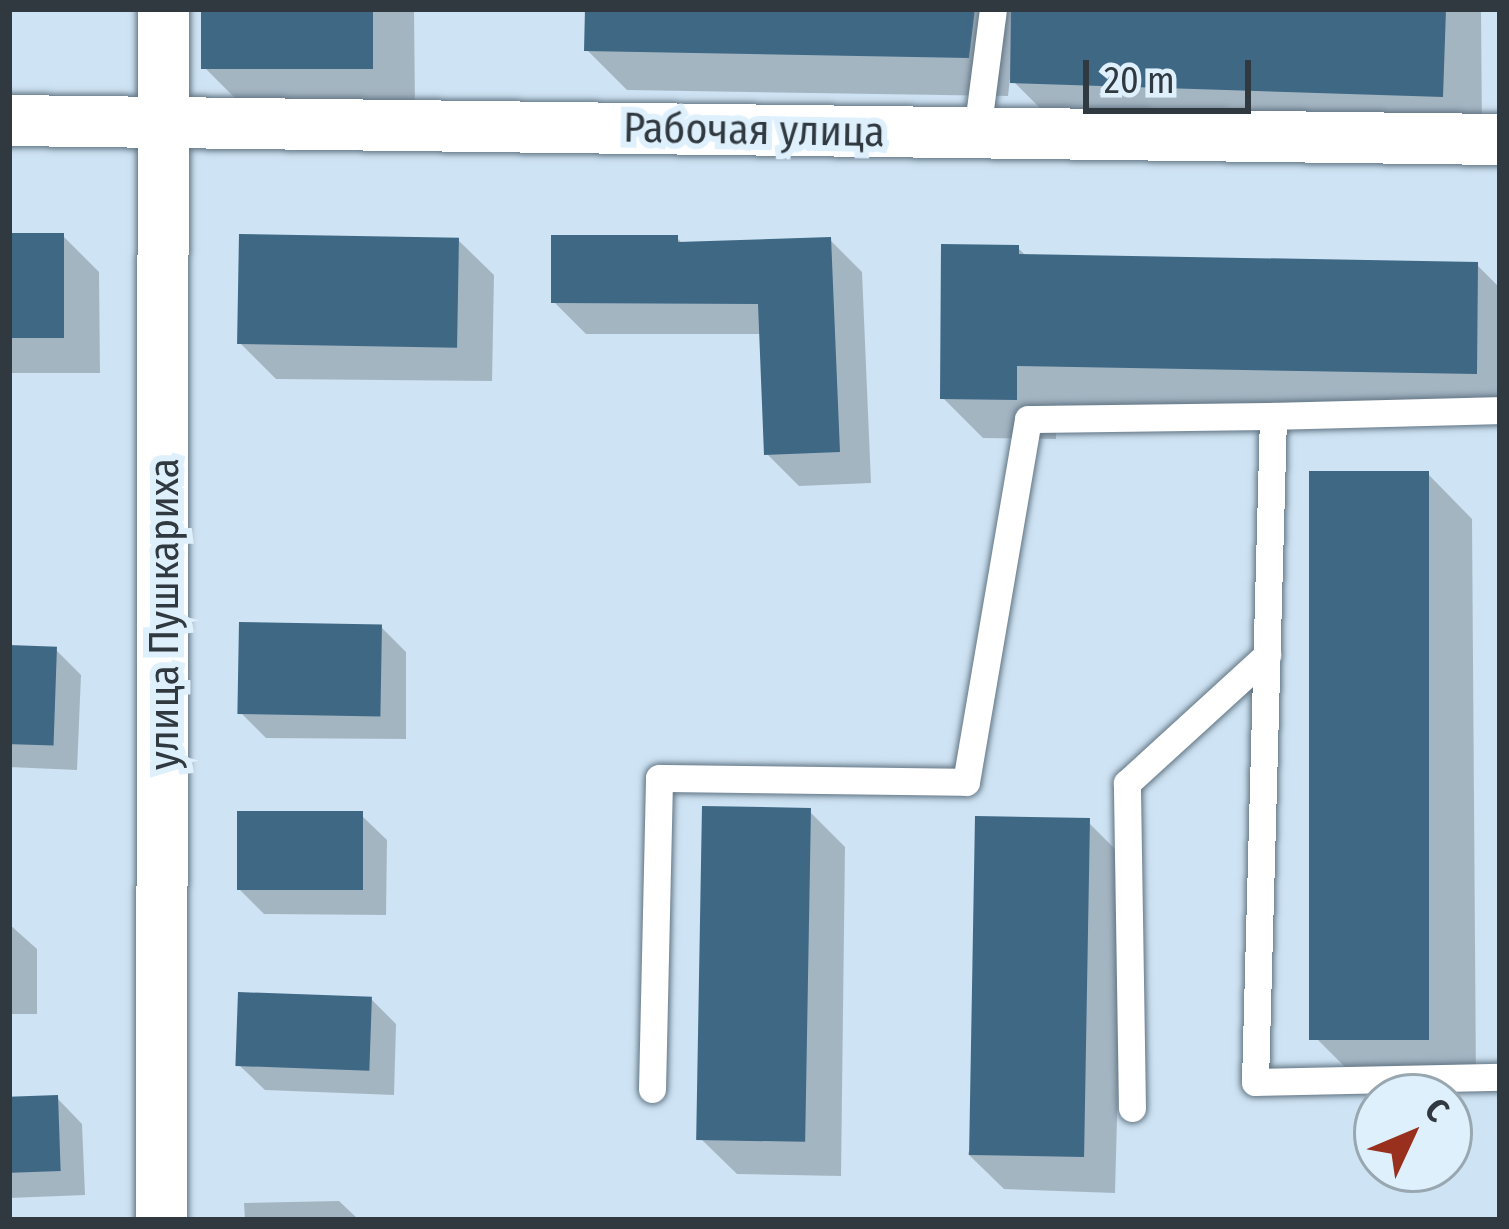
<!DOCTYPE html>
<html>
<head>
<meta charset="utf-8">
<style>
  body { margin:0 }
  #map { position:relative; width:1509px; height:1229px; overflow:hidden; background:#cee3f3; font-family:"Fira Sans Condensed",sans-serif }
  div>[style] { position:absolute }
  .shadow>* { inset:0; background:#0003 }
  .building>* { inset:0; background:#3f6885; transform-origin:0 0 }
  .roads { filter:drop-shadow(0 0 3px #617483) drop-shadow(0 0 3px #617483) }
  .lane>* { height:27px; margin:-13.5px; padding:0 13.5px; transform-origin:13.5px; border-radius:13.5px; background:#fff }
  .street>* { height:51px; margin:-25.5px; padding:0 25.5px; transform-origin:25.5px; border-radius:25.5px; background:#fff }
  span { translate:-50% -50%; white-space:nowrap; text-align:center; line-height:1.15; -webkit-text-stroke:12px #dff0fd; paint-order:stroke }
  .street-label { font-size:42px; color:#30393f }
  .frame { position:absolute; inset:0; border:12px solid #30393f; pointer-events:none }
  .north { position:absolute; left:1353px; top:1073px; width:120px; height:120px; box-sizing:border-box; background:#dff0fd; border:3px solid #99a7b1; border-radius:50%; rotate:46deg; font-size:33px; font-weight:700; line-height:48px; text-align:center; color:#30393f }
  .north::after { content:''; display:block; margin:auto; width:42px; height:54px; background:#992f1d; clip-path:polygon(50% 0,100% 100%,50% 72%,0 100%) }
  .scale { position:absolute; left:1083px; top:60px; width:168px; height:54px; box-sizing:border-box; border:6px solid #30393f; border-top:0; padding-left:15px; font-size:36px; line-height:42px; white-space:nowrap; color:#30393f; -webkit-text-stroke:9px #dff0fd; paint-order:stroke }
</style>
</head>
<body>
<div id="map">
  <div class="shadow">
    <i style="clip-path:polygon(204px 9px,414px 9px,415px 110px,247px 110px,204px 67px)"></i>
    <i style="clip-path:polygon(588px 9px,1481px 9px,1482px 135px,1053px 121px,1010px 78px,1008px 96px,627px 90px,587px 50px)"></i>
    <i style="clip-path:polygon(9px 236px,63px 236px,99px 272px,100px 373px,9px 373px)"></i>
    <i style="clip-path:polygon(677px 238px,684px 245px,830px 240px,862px 272px,871px 483px,799px 486px,767px 454px,762px 334px,586px 334px,554px 302px)"></i>
    <i style="clip-path:polygon(458px 240px,494px 275px,492px 381px,276px 379px,240px 343px)"></i>
    <i style="clip-path:polygon(1018px 248px,1028px 258px,1477px 265px,1500px 288px,1500px 412px,1056px 405px,1056px 439px,983px 438px,943px 398px)"></i>
    <i style="clip-path:polygon(1428px 474px,1472px 519px,1476px 1083px,1362px 1084px,1318px 1040px)"></i>
    <i style="clip-path:polygon(381px 627px,406px 652px,406px 739px,266px 738px,241px 713px)"></i>
    <i style="clip-path:polygon(9px 648px,56px 650px,81px 675px,77px 770px,9px 767px)"></i>
    <i style="clip-path:polygon(809px 811px,845px 847px,841px 1176px,737px 1174px,701px 1139px)"></i>
    <i style="clip-path:polygon(361px 815px,387px 840px,386px 915px,264px 914px,239px 889px)"></i>
    <i style="clip-path:polygon(1088px 822px,1124px 858px,1115px 1193px,1004px 1189px,968px 1154px)"></i>
    <i style="clip-path:polygon(9px 924px,37px 949px,37px 1014px,9px 1014px)"></i>
    <i style="clip-path:polygon(371px 999px,396px 1024px,394px 1095px,265px 1090px,239px 1065px)"></i>
    <i style="clip-path:polygon(57px 1098px,82px 1124px,85px 1195px,9px 1198px,9px 1100px)"></i>
    <i style="clip-path:polygon(339px 1201px,359px 1220px,245px 1220px,244px 1203px)"></i>
  </div>
  <div class="building">
    <i style="left:201px;top:9px;width:172px;height:60px"></i>
    <i style="clip-path:polygon(585px 9px,975px 9px,969px 58px,584px 51px)"></i>
    <i style="clip-path:polygon(1011px 9px,1446px 9px,1443px 97px,1010px 83px)"></i>
    <i style="left:9px;top:233px;width:55px;height:105px"></i>
    <i style="left:239px;top:234px;width:220px;height:110px;rotate:1deg"></i>
    <i style="clip-path:polygon(551px 235px,678px 235px,678px 242px,831px 237px,840px 452px,764px 455px,758px 304px,551px 303px)"></i>
    <i style="clip-path:polygon(941px 244px,1019px 245px,1019px 254px,1478px 262px,1477px 374px,1017px 366px,1017px 400px,940px 399px)"></i>
    <i style="left:1429px;top:471px;width:569px;height:120px;rotate:90deg"></i>
    <i style="left:239px;top:622px;width:143px;height:92px;rotate:1deg"></i>
    <i style="left:9px;top:645px;width:48px;height:99px;rotate:2deg"></i>
    <i style="left:702px;top:806px;width:109px;height:334px;rotate:1deg"></i>
    <i style="left:237px;top:811px;width:126px;height:79px"></i>
    <i style="left:975px;top:816px;width:115px;height:339px;rotate:1deg"></i>
    <i style="left:238px;top:992px;width:134px;height:74px;rotate:2deg"></i>
    <i style="left:58px;top:1095px;width:76px;height:49px;rotate:88deg"></i>
  </div>
  <div class="roads">
    <div class="lane">
      <i style="left:977px;top:132px;width:124px;rotate:-82.6deg"></i>
      <i style="left:1500px;top:410px;width:227px;rotate:178.5deg"></i>
      <i style="left:1273px;top:416px;width:666px;rotate:91.55deg"></i>
      <i style="left:1255px;top:1082px;width:245px;rotate:-1.2deg"></i>
      <i style="left:652px;top:1089px;width:311px;rotate:-88.7deg"></i>
      <i style="left:659px;top:778px;width:307px;rotate:0.7deg"></i>
      <i style="left:966px;top:782px;width:368px;rotate:-80.3deg"></i>
      <i style="left:1028px;top:419px;width:245px;rotate:-0.7deg"></i>
      <i style="left:1132px;top:1108px;width:325px;rotate:-90.9deg"></i>
      <i style="left:1127px;top:783px;width:190px;rotate:-42.4deg"></i>
    </div>
    <div class="street">
      <i style="left:9px;top:120px;width:1491px;rotate:0.73deg"></i>
      <i style="left:161px;top:1220px;width:1211px;rotate:-89.91deg"></i>
    </div>
  </div>
  <div class="street-label">
    <span style="left:754px;top:130px;rotate:1deg">Рабочая улица</span>
    <span style="left:164px;top:614px;rotate:-90deg">улица Пушкариха</span>
  </div>
  <div class="frame"></div>
  <div class="north">С</div>
  <div class="scale">20 m</div>
</div>
</body>
</html>
